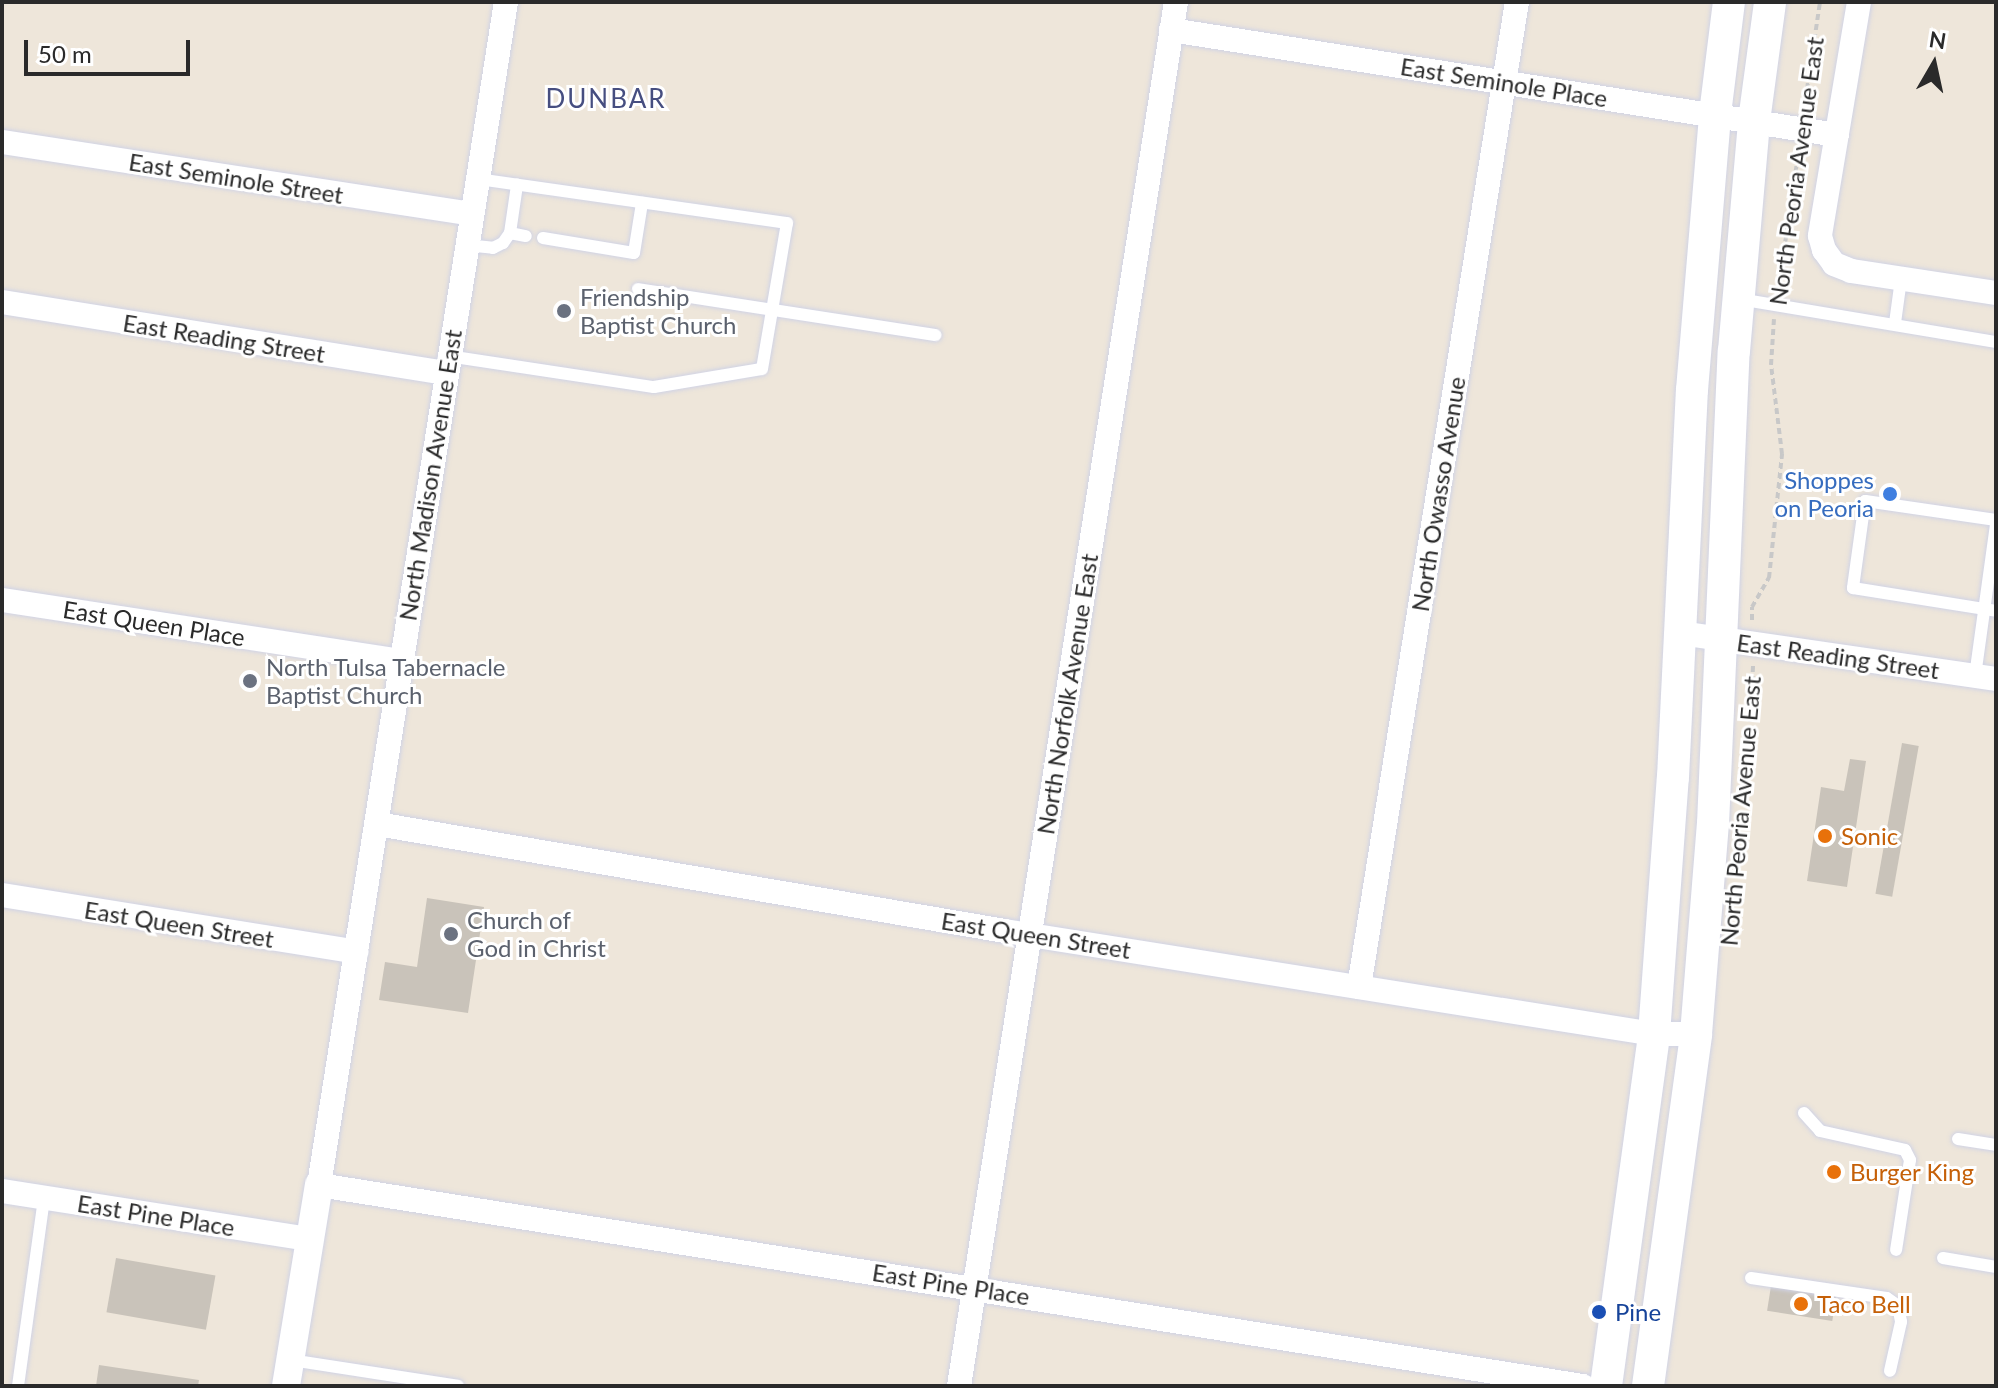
<!DOCTYPE html>
<html>
<head>
<meta charset="utf-8">
<style>
  body { margin:0 }
  #map { position:relative; width:1998px; height:1388px; overflow:hidden; background:#eee6da; font-family:Lato,sans-serif }
  div>[style] { position:absolute }
  .building>* { inset:0; background:#c9c3ba; transform-origin:0 0 }
  .path>* { height:4px; margin-top:-2px; transform-origin:0; background:repeating-linear-gradient(90deg,#c8c8c8 0 6px,transparent 0 10px) }
  .roads { filter:drop-shadow(0 0 2px #d0d3e5) drop-shadow(0 0 2px #d0d3e5) }
  .service>* { height:12px; margin:-6px; padding:0 6px; transform-origin:6px; border-radius:6px; background:#fff }
  .minor>* { height:24px; margin:-12px; padding:0 12px; transform-origin:12px; border-radius:12px; background:#fff }
  .tertiary>* { height:28px; margin:-14px; padding:0 14px; transform-origin:14px; border-radius:14px; background:#fff }
  .secondary>* { height:32px; margin:-16px; padding:0 16px; transform-origin:16px; border-radius:16px; background:#fff }
  .dots>* { width:22px; height:22px; translate:-50% -50%; box-sizing:border-box; border:4px solid #fff; border-radius:50% }
  span { translate:-50% -50%; white-space:nowrap; text-align:center; line-height:1.15; -webkit-text-stroke:6px #fff; paint-order:stroke }
  .street-label { font-size:24px; color:#2a2a2a }
  .worship-label { font-size:24px; color:#5b616d }
  .left { translate:0 -50%; text-align:left }
  .shop-label { font-size:24px; color:#366cbe }
  .right { translate:-100% -50%; text-align:right }
  .food-label { font-size:24px; color:#c56008 }
  .transit-label { font-size:24px; color:#164399 }
  .neighbourhood-label { font-size:26px; color:#464e80; letter-spacing:2px }
  .frame { position:absolute; inset:0; border:4px solid #2a2a2a; pointer-events:none }
  .north { position:absolute; left:1894px; top:24px; width:80px; height:80px; -webkit-text-stroke:6px #fff; paint-order:stroke; rotate:9deg; font-size:22px; font-weight:700; line-height:32px; text-align:center; color:#2a2a2a }
  .north::after { content:''; display:block; margin:auto; width:28px; height:36px; background:#2a2a2a; clip-path:polygon(50% 0,100% 100%,50% 72%,0 100%) }
  .scale { position:absolute; left:24px; top:40px; width:166px; height:36px; box-sizing:border-box; border:4px solid #2a2a2a; border-top:0; padding-left:10px; font-size:24px; line-height:28px; white-space:nowrap; color:#2a2a2a; -webkit-text-stroke:6px #fff; paint-order:stroke }
</style>
</head>
<body>
<div id="map">
  <div class="building">
    <i style="left:1902px;top:743px;width:17px;height:153px;rotate:10deg"></i>
    <i style="clip-path:polygon(1850px 759px,1866px 761px,1847px 887px,1807px 881px,1821px 787px,1844px 791px)"></i>
    <i style="clip-path:polygon(427px 898px,484px 907px,468px 1013px,379px 1000px,385px 962px,417px 967px)"></i>
    <i style="left:116px;top:1258px;width:101px;height:55px;rotate:10deg"></i>
    <i style="left:1771px;top:1286px;width:66px;height:25px;rotate:9deg"></i>
    <i style="clip-path:polygon(99px 1365px,199px 1380px,198px 1386px,96px 1386px)"></i>
  </div>
  <div class="path">
    <i style="left:1804px;top:109px;width:108px;rotate:-81.5deg"></i>
    <i style="left:1778px;top:291px;width:144px;rotate:-81.6deg"></i>
    <i style="left:1752px;top:620px;width:13px;rotate:-90deg"></i>
    <i style="left:1752px;top:607px;width:34px;rotate:-60deg"></i>
    <i style="left:1769px;top:578px;width:125px;rotate:-84deg"></i>
    <i style="left:1782px;top:454px;width:90px;rotate:-97deg"></i>
    <i style="left:1771px;top:365px;width:46px;rotate:-86.3deg"></i>
    <i style="left:1745px;top:760px;width:28px;rotate:-80deg"></i>
    <i style="left:1750px;top:732px;width:67px;rotate:-87.4deg"></i>
  </div>
  <div class="roads">
    <div class="service">
      <i style="left:510px;top:233px;width:16px;rotate:11deg"></i>
      <i style="left:543px;top:238px;width:92px;rotate:9.4deg"></i>
      <i style="left:634px;top:253px;width:51px;rotate:-80.9deg"></i>
      <i style="left:466px;top:245px;width:27px;rotate:6deg"></i>
      <i style="left:493px;top:248px;width:11px;rotate:-27deg"></i>
      <i style="left:503px;top:243px;width:12px;rotate:-55deg"></i>
      <i style="left:510px;top:233px;width:49px;rotate:-81.7deg"></i>
      <i style="left:638px;top:289px;width:301px;rotate:8.8deg"></i>
      <i style="left:1739px;top:299px;width:261px;rotate:9.5deg"></i>
      <i style="left:1895px;top:323px;width:44px;rotate:-82.2deg"></i>
      <i style="left:448px;top:356px;width:208px;rotate:8.6deg"></i>
      <i style="left:654px;top:387px;width:109px;rotate:-9.5deg"></i>
      <i style="left:762px;top:369px;width:148px;rotate:-80.3deg"></i>
      <i style="left:787px;top:223px;width:314px;rotate:-171.9deg"></i>
      <i style="left:1996px;top:520px;width:132px;rotate:-171.7deg"></i>
      <i style="left:1865px;top:501px;width:88px;rotate:97.9deg"></i>
      <i style="left:1853px;top:588px;width:145px;rotate:9.1deg"></i>
      <i style="left:1975px;top:676px;width:152px;rotate:-82.1deg"></i>
      <i style="left:1804px;top:1113px;width:24px;rotate:48deg"></i>
      <i style="left:1820px;top:1131px;width:87px;rotate:12.6deg"></i>
      <i style="left:1905px;top:1150px;width:11px;rotate:63deg"></i>
      <i style="left:1910px;top:1160px;width:91px;rotate:98.8deg"></i>
      <i style="left:1958px;top:1139px;width:38px;rotate:9deg"></i>
      <i style="left:1943px;top:1258px;width:54px;rotate:9.6deg"></i>
      <i style="left:1751px;top:1278px;width:137px;rotate:8.4deg"></i>
      <i style="left:1887px;top:1298px;width:14px;rotate:36deg"></i>
      <i style="left:1898px;top:1306px;width:16px;rotate:79deg"></i>
      <i style="left:1901px;top:1322px;width:50px;rotate:102.7deg"></i>
      <i style="left:291px;top:1360px;width:169px;rotate:8.8deg"></i>
      <i style="left:18px;top:1386px;width:190px;rotate:-82.1deg"></i>
    </div>
    <div class="minor">
      <i style="left:506px;top:2px;width:1198px;rotate:98.98deg"></i>
      <i style="left:319px;top:1185px;width:1280px;rotate:9.04deg"></i>
      <i style="left:1859px;top:2px;width:237px;rotate:99.5deg"></i>
      <i style="left:1820px;top:236px;width:15px;rotate:74deg"></i>
      <i style="left:1824px;top:250px;width:17px;rotate:54deg"></i>
      <i style="left:1834px;top:264px;width:18px;rotate:22deg"></i>
      <i style="left:1851px;top:271px;width:147px;rotate:8.6deg"></i>
      <i style="left:1171px;top:30px;width:674px;rotate:8.96deg"></i>
      <i style="left:2px;top:142px;width:474px;rotate:8.7deg"></i>
      <i style="left:2px;top:302px;width:449px;rotate:9.1deg"></i>
      <i style="left:2px;top:600px;width:404px;rotate:8.7deg"></i>
      <i style="left:1681px;top:633px;width:318px;rotate:8.3deg"></i>
      <i style="left:377px;top:824px;width:637px;rotate:9.67deg"></i>
      <i style="left:1005px;top:931px;width:657px;rotate:9.02deg"></i>
      <i style="left:1654px;top:1034px;width:42px"></i>
      <i style="left:2px;top:895px;width:359px;rotate:9.1deg"></i>
      <i style="left:1359px;top:987px;width:998px;rotate:-80.89deg"></i>
      <i style="left:2px;top:1191px;width:312px;rotate:8.9deg"></i>
      <i style="left:959px;top:1386px;width:1401px;rotate:-81.09deg"></i>
    </div>
    <div class="tertiary">
      <i style="left:286px;top:1386px;width:204px;rotate:-80.7deg"></i>
    </div>
    <div class="secondary">
      <i style="left:1606px;top:1386px;width:355px;rotate:-82.2deg"></i>
      <i style="left:1654px;top:1034px;width:258px;rotate:-85.8deg"></i>
      <i style="left:1673px;top:777px;width:387px;rotate:-87.2deg"></i>
      <i style="left:1692px;top:390px;width:277px;rotate:-85.2deg"></i>
      <i style="left:1715px;top:114px;width:113px;rotate:-82.9deg"></i>
      <i style="left:1648px;top:1386px;width:355px;rotate:-82.2deg"></i>
      <i style="left:1696px;top:1034px;width:211px;rotate:-85.4deg"></i>
      <i style="left:1713px;top:824px;width:473px;rotate:-87.5deg"></i>
      <i style="left:1734px;top:351px;width:231px;rotate:-85deg"></i>
      <i style="left:1754px;top:121px;width:120px;rotate:-82.3deg"></i>
    </div>
  </div>
  <div class="dots">
    <i style="left:564px;top:311px;background:#6b7280"></i>
    <i style="left:1890px;top:494px;background:#3f7fe0"></i>
    <i style="left:250px;top:681px;background:#6b7280"></i>
    <i style="left:1825px;top:836px;background:#e8710a"></i>
    <i style="left:451px;top:934px;background:#6b7280"></i>
    <i style="left:1834px;top:1172px;background:#e8710a"></i>
    <i style="left:1801px;top:1304px;background:#e8710a"></i>
    <i style="left:1599px;top:1312px;background:#1a4fb4"></i>
  </div>
  <div class="street-label">
    <span style="left:1504px;top:82px;rotate:9deg">East Seminole Place</span>
    <span style="left:1796px;top:171px;rotate:-82deg">North Peoria Avenue East</span>
    <span style="left:236px;top:178px;rotate:9deg">East Seminole Street</span>
    <span style="left:224px;top:338px;rotate:9deg">East Reading Street</span>
    <span style="left:430px;top:475px;rotate:-81deg">North Madison Avenue East</span>
    <span style="left:1438px;top:494px;rotate:-81deg">North Owasso Avenue</span>
    <span style="left:154px;top:623px;rotate:9deg">East Queen Place</span>
    <span style="left:1838px;top:656px;rotate:8deg">East Reading Street</span>
    <span style="left:1067px;top:694px;rotate:-81deg">North Norfolk Avenue East</span>
    <span style="left:1740px;top:811px;rotate:-85deg">North Peoria Avenue East</span>
    <span style="left:179px;top:924px;rotate:9deg">East Queen Street</span>
    <span style="left:1036px;top:935px;rotate:9deg">East Queen Street</span>
    <span style="left:156px;top:1215px;rotate:9deg">East Pine Place</span>
    <span style="left:951px;top:1284px;rotate:9deg">East Pine Place</span>
  </div>
  <div class="worship-label">
    <span class="left" style="left:580px;top:311px">Friendship<br>Baptist Church</span>
    <span class="left" style="left:266px;top:681px">North Tulsa Tabernacle<br>Baptist Church</span>
    <span class="left" style="left:467px;top:934px">Church of<br>God in Christ</span>
  </div>
  <div class="shop-label">
    <span class="right" style="left:1874px;top:494px">Shoppes<br>on Peoria</span>
  </div>
  <div class="food-label">
    <span class="left" style="left:1841px;top:836px">Sonic</span>
    <span class="left" style="left:1850px;top:1172px">Burger King</span>
    <span class="left" style="left:1817px;top:1304px">Taco Bell</span>
  </div>
  <div class="transit-label">
    <span class="left" style="left:1615px;top:1312px">Pine</span>
  </div>
  <div class="neighbourhood-label">
    <span style="left:606px;top:99px">DUNBAR</span>
  </div>
  <div class="frame"></div>
  <div class="north">N</div>
  <div class="scale">50 m</div>
</div>
</body>
</html>
